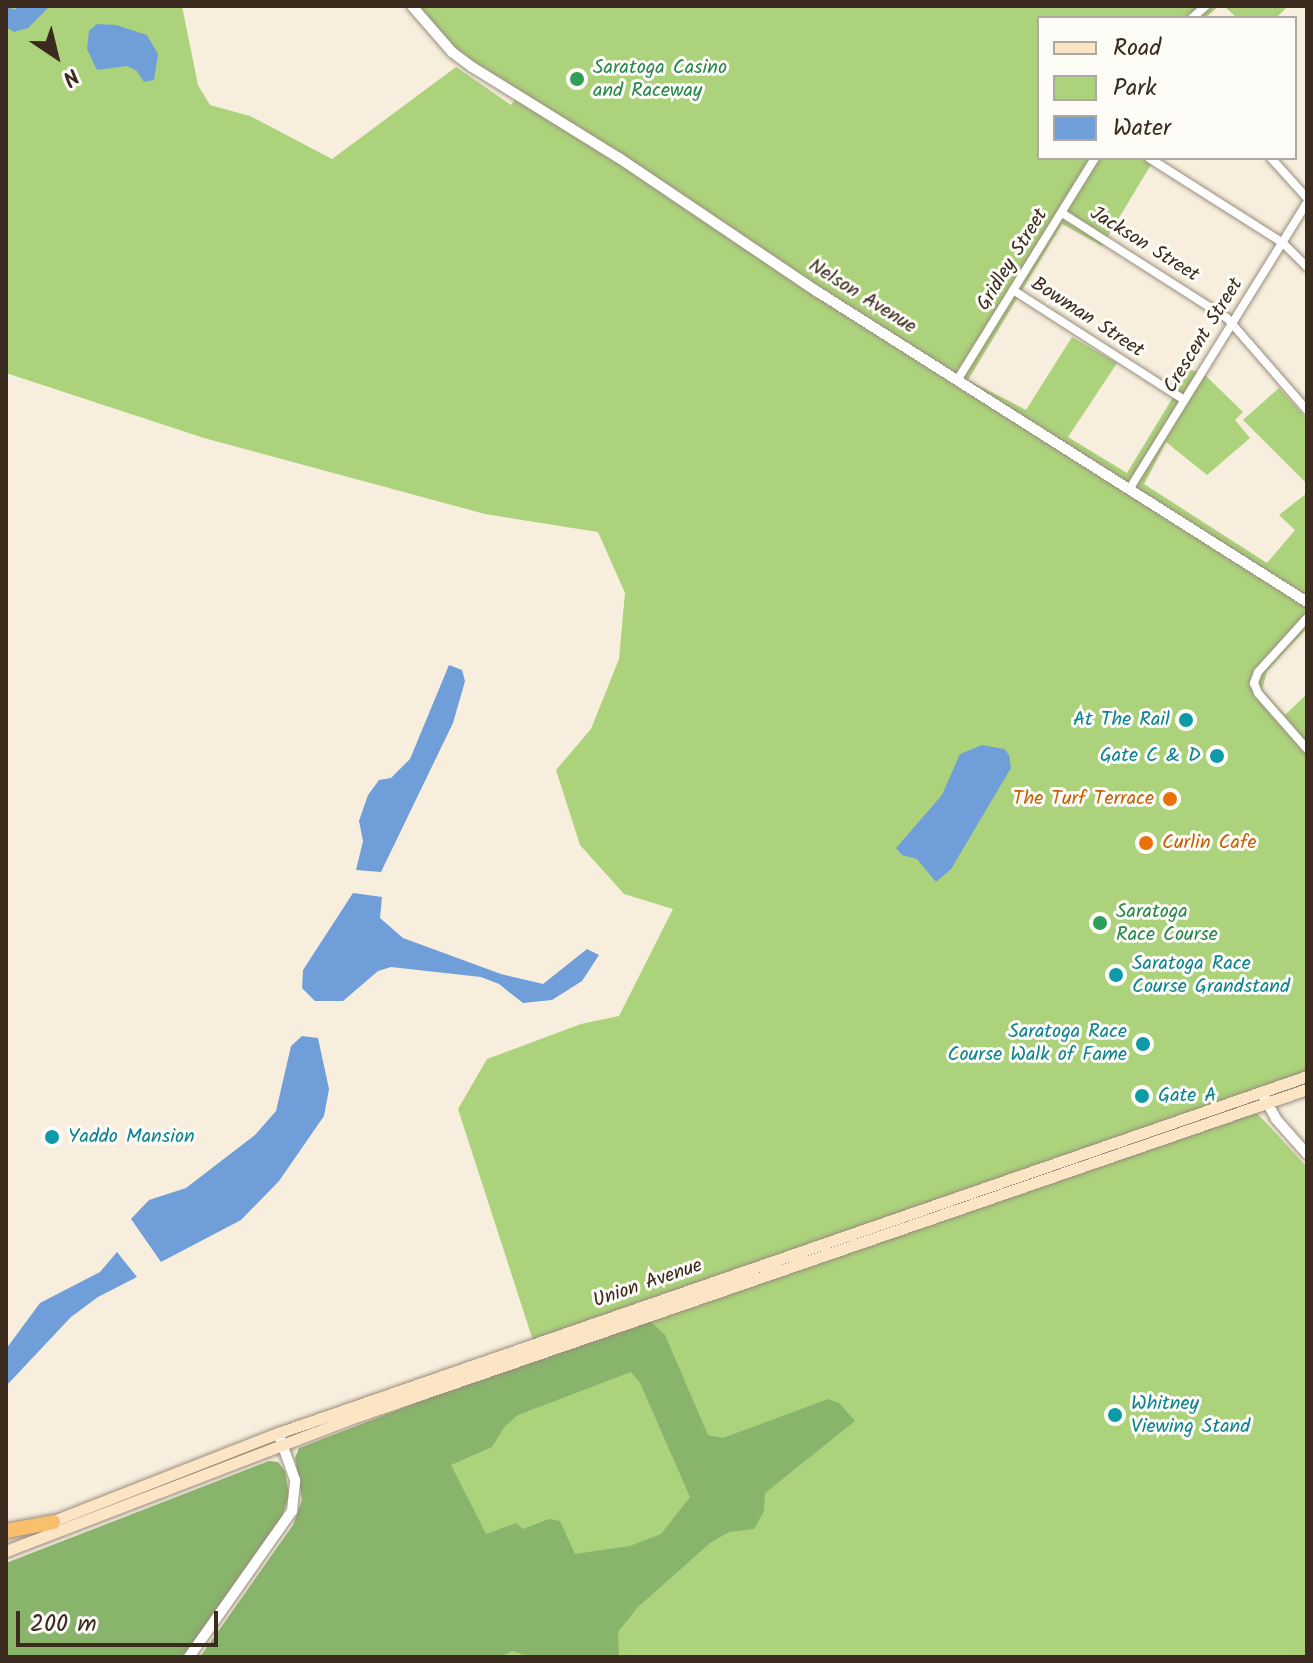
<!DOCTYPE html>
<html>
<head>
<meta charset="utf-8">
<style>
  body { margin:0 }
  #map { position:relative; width:1313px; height:1663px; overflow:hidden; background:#f7eedd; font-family:Kalam,sans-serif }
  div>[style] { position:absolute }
  .green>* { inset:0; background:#acd27c }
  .forest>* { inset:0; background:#89b46c }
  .water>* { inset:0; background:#709ed8 }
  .roads { filter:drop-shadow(0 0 2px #998c7e) drop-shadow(0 0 2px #998c7e) }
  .minor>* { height:8px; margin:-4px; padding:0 4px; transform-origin:4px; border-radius:4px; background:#fff }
  .tertiary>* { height:10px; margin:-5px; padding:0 5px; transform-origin:5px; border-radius:5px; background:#fff }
  .secondary>* { height:11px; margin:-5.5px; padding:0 5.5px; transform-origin:5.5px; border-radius:5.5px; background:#fce5c4 }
  .motorway>* { height:14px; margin:-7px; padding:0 7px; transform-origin:7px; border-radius:7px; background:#f8bf6c }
  .dots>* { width:22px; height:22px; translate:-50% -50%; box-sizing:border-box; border:4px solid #fdfcf7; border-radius:50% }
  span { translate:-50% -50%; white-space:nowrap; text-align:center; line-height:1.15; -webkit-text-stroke:6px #fdfcf7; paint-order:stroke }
  .leisure-label { font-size:20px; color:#27864d }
  .left { translate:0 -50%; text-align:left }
  .street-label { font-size:20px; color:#3b2a1e }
  .culture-label { font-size:20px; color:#0d838f }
  .right { translate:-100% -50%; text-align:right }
  .food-label { font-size:20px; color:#c56008 }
  .frame { position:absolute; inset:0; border:8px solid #3b2a1e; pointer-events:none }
  .legend { position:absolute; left:1037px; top:16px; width:260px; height:144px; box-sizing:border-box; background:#fdfcf7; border:2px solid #afa8a0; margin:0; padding:10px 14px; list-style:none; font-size:24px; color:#3b2a1e }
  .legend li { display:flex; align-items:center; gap:16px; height:40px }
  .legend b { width:40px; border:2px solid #afa8a0 }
  .north { position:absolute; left:16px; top:16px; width:80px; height:80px; -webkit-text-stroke:6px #fdfcf7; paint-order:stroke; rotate:145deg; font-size:22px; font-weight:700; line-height:32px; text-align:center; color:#3b2a1e }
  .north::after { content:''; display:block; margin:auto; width:28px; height:36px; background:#3b2a1e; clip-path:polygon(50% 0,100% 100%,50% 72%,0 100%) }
  .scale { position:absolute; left:16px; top:1611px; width:202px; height:36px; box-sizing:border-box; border:4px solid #3b2a1e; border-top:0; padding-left:10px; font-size:24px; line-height:28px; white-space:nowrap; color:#3b2a1e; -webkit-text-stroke:6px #fdfcf7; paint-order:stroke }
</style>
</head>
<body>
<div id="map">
  <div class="green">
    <i style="clip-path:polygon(6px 6px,182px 6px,198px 85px,210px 105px,250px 116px,332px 159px,456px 67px,511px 105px,518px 95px,452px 52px,411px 6px,1219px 6px,1205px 18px,1039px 18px,1039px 158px,1155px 158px,1102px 246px,1062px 224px,968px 380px,1026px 410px,1072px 337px,1117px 363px,1068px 437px,1127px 473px,1190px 369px,1206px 376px,1243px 412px,1235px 420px,1250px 438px,1207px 475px,1166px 442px,1144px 484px,1267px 563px,1295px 530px,1279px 515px,1307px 493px,1307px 628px,1267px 671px,1262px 690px,1285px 715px,1307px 694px,1307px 1072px,1248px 1092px,1257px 1113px,1307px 1167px,1307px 1657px,486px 1657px,414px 1403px,538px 1356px,458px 1109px,487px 1059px,581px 1024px,619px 1016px,673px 909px,624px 894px,580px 845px,556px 770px,591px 729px,619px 659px,625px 593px,598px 532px,485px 514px,204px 438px,6px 373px)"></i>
    <i style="clip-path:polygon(1224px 6px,1288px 6px,1276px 18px,1237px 18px)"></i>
    <i style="clip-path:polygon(1279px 388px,1307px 419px,1307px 484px,1243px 420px)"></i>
  </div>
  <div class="forest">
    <i style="clip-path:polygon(evenodd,648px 1319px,665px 1335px,708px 1435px,723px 1438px,828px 1399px,839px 1403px,855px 1421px,765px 1493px,764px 1511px,754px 1529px,729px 1532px,710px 1543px,638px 1607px,618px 1632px,619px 1657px,531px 1657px,512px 1651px,500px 1657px,200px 1657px,293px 1525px,302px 1500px,295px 1458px,299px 1448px,538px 1356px,648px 1319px,631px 1372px,640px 1383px,690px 1497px,661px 1534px,630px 1546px,575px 1554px,560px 1521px,549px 1519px,523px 1529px,516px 1523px,486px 1534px,451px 1465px,492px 1447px,505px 1426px,518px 1415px,631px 1372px)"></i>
    <i style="clip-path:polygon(269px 1461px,278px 1462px,285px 1471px,289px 1495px,280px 1523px,184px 1657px,6px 1657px,6px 1563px)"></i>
  </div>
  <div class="water">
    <i style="clip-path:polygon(6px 6px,15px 10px,18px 6px,50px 6px,28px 28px,14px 32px,6px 27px)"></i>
    <i style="clip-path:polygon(97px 24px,116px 25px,147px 35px,158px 54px,154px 80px,144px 82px,137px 71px,127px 66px,97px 70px,87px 49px,89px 31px)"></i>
    <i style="clip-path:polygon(449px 665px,462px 670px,465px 681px,453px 723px,381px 872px,356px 870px,363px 841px,359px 821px,368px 795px,379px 780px,391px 778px,410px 759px)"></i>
    <i style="clip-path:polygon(982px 745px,1004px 749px,1009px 755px,1011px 768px,951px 869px,936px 882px,917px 859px,902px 855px,896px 848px,942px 795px,960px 754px)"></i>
    <i style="clip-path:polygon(353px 893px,382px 897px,380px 918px,403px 938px,501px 974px,543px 984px,587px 949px,599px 955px,582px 981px,552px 1000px,523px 1003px,499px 984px,481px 977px,391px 967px,378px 971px,343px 1001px,315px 1001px,302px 988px,303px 970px)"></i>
    <i style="clip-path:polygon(302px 1036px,318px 1038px,329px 1089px,324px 1116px,279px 1181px,241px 1220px,161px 1262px,131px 1219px,149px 1200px,186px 1188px,255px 1135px,276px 1111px,291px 1046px)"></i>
    <i style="clip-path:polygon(117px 1252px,137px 1277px,98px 1297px,71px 1317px,6px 1386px,6px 1349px,40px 1303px,100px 1272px)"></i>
  </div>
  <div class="roads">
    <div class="minor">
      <i style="left:1192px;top:18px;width:18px;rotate:-41deg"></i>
      <i style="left:1149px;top:158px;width:159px;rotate:32.4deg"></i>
      <i style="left:1283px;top:243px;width:34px;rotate:45deg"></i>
      <i style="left:1271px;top:158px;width:54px;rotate:48deg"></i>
      <i style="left:1062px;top:213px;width:196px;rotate:32.5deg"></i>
      <i style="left:1227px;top:318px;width:122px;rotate:49deg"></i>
      <i style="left:1013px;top:290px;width:202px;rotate:32.7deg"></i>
      <i style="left:958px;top:379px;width:260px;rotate:-58.2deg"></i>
      <i style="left:1130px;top:488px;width:335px;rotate:-58.2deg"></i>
      <i style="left:1307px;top:618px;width:73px;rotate:132.2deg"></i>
      <i style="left:1258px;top:672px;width:12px;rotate:110deg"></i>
      <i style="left:1254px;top:683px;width:11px;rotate:68deg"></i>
      <i style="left:1258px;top:693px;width:74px;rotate:48.8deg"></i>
    </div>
    <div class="tertiary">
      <i style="left:412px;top:6px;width:61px;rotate:49deg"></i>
      <i style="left:452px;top:52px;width:25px;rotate:37deg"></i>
      <i style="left:472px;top:67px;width:173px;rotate:31.8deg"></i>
      <i style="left:619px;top:158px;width:240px;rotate:34deg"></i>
      <i style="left:818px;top:292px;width:579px;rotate:32.37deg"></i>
      <i style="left:1264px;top:1097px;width:25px;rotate:61deg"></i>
      <i style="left:1276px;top:1119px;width:47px;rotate:48.5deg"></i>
      <i style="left:189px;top:1657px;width:179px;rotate:-54.8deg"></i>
      <i style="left:292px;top:1511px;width:31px;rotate:-84deg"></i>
      <i style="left:295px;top:1480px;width:45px;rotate:-109.7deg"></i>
    </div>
    <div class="secondary">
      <i style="left:48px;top:1523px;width:247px;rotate:-21.4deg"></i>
      <i style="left:278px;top:1433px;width:1089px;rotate:-19.13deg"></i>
      <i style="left:6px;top:1551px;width:377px;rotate:-21deg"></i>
      <i style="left:358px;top:1416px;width:1004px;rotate:-19.01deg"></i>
    </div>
    <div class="motorway">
      <i style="left:6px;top:1531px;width:48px;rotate:-10.8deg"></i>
    </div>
  </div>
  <div class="dots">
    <i style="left:577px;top:79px;background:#2e9e5b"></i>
    <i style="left:1186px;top:720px;background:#0f9aa8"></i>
    <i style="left:1217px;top:756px;background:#0f9aa8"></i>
    <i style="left:1170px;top:799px;background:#e8710a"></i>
    <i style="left:1146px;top:843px;background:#e8710a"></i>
    <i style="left:1100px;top:923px;background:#2e9e5b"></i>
    <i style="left:1116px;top:975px;background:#0f9aa8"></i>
    <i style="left:1143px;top:1044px;background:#0f9aa8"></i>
    <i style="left:1142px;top:1096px;background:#0f9aa8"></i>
    <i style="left:52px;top:1137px;background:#0f9aa8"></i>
    <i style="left:1115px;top:1415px;background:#0f9aa8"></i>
  </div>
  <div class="leisure-label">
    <span class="left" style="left:593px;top:80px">Saratoga Casino<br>and Raceway</span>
    <span class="left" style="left:1116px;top:924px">Saratoga<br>Race Course</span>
  </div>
  <div class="street-label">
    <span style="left:1144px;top:245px;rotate:32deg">Jackson Street</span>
    <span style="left:1013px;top:260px;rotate:-58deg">Gridley Street</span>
    <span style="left:862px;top:297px;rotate:32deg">Nelson Avenue</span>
    <span style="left:1087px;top:318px;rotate:33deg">Bowman Street</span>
    <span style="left:1204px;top:336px;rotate:-58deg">Crescent Street</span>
    <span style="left:648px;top:1284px;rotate:-19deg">Union Avenue</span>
  </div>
  <div class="culture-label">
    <span class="right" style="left:1170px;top:720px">At The Rail</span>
    <span class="right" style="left:1201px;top:756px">Gate C &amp; D</span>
    <span class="left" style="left:1132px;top:976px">Saratoga Race<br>Course Grandstand</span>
    <span class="right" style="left:1127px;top:1044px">Saratoga Race<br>Course Walk of Fame</span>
    <span class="left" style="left:1158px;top:1096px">Gate A</span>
    <span class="left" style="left:68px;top:1137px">Yaddo Mansion</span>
    <span class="left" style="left:1131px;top:1416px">Whitney<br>Viewing Stand</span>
  </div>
  <div class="food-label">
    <span class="right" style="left:1154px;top:799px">The Turf Terrace</span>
    <span class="left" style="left:1162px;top:843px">Curlin Cafe</span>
  </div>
  <div class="frame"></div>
  <ul class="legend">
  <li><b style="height:10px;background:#fce5c4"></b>Road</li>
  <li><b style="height:22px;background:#acd27c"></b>Park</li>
  <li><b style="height:22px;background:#709ed8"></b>Water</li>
  </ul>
  <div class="north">N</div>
  <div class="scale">200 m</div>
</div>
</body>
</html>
